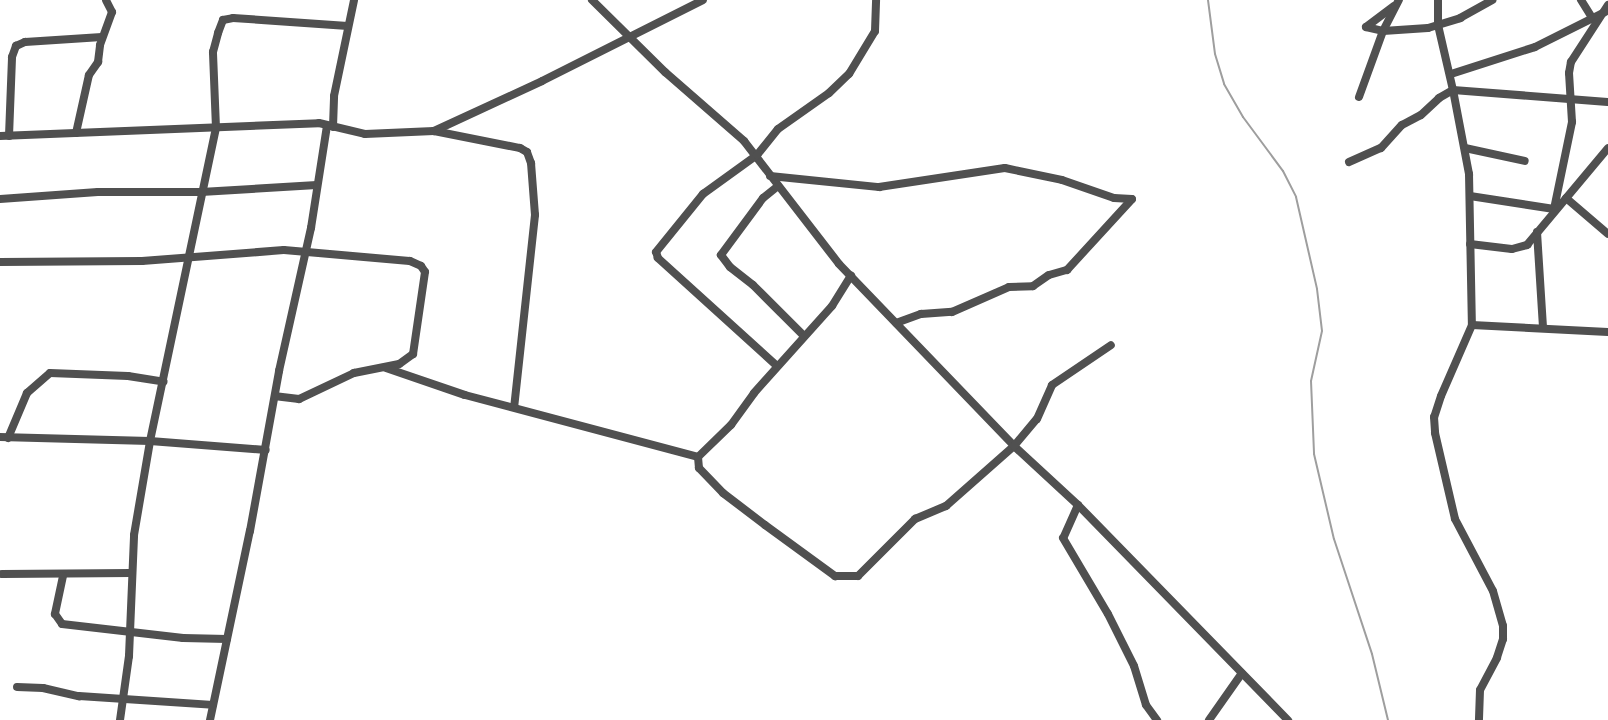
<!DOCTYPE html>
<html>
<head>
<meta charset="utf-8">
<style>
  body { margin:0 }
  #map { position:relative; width:1608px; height:720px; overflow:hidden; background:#fff; font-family:Jost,sans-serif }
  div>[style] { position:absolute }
  .stream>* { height:2px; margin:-1px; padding:0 1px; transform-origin:1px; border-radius:1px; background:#9e9e9e }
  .minor>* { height:8px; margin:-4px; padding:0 4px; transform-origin:4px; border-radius:4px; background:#505050 }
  span { translate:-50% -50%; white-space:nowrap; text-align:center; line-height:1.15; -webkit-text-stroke:6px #fff; paint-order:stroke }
</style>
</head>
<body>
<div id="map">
  <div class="stream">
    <i style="left:1208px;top:0;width:54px;rotate:82.6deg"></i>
    <i style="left:1215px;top:54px;width:31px;rotate:73deg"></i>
    <i style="left:1224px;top:84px;width:38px;rotate:60deg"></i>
    <i style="left:1243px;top:117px;width:67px;rotate:53.5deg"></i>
    <i style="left:1283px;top:171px;width:29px;rotate:63deg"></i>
    <i style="left:1296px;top:197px;width:94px;rotate:77.1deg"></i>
    <i style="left:1317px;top:289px;width:42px;rotate:83.2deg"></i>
    <i style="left:1322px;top:331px;width:51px;rotate:102.4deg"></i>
    <i style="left:1311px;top:381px;width:73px;rotate:87.6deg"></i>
    <i style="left:1314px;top:454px;width:87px;rotate:76.8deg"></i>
    <i style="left:1334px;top:539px;width:121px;rotate:71.7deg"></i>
    <i style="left:1372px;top:654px;width:68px;rotate:76.4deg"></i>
  </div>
  <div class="minor">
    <i style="left:592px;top:0;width:103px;rotate:44.6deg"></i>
    <i style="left:665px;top:72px;width:105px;rotate:41.1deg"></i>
    <i style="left:744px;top:141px;width:155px;rotate:52.3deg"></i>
    <i style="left:839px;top:264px;width:252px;rotate:46.1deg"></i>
    <i style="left:1014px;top:446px;width:87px;rotate:42.7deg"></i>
    <i style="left:1078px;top:505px;width:301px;rotate:45.7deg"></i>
    <i style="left:1438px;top:0;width:25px;rotate:90deg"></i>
    <i style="left:1438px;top:25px;width:67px;rotate:77deg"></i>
    <i style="left:1453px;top:90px;width:155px;rotate:4.4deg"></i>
    <i style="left:1581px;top:0;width:19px;rotate:58deg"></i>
    <i style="left:1366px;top:27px;width:17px;rotate:13deg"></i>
    <i style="left:1383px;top:31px;width:45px;rotate:-3.8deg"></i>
    <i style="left:1428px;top:28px;width:34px;rotate:-17deg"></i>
    <i style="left:1460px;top:18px;width:37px;rotate:-29deg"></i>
    <i style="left:1366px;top:27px;width:35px;rotate:-37deg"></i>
    <i style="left:1451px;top:74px;width:88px;rotate:-17.8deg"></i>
    <i style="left:1535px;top:47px;width:78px;rotate:-26.6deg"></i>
    <i style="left:1359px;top:97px;width:70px;rotate:-70deg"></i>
    <i style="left:1383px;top:31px;width:35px;rotate:-63deg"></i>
    <i style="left:333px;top:127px;width:31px;rotate:-88deg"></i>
    <i style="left:334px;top:96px;width:98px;rotate:-78.2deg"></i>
    <i style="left:434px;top:131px;width:119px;rotate:-24.8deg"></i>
    <i style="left:542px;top:81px;width:180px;rotate:-26.7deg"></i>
    <i style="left:76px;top:133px;width:59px;rotate:-77.4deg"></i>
    <i style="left:89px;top:75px;width:16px;rotate:-55deg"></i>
    <i style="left:98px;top:62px;width:17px;rotate:-83deg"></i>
    <i style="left:100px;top:45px;width:35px;rotate:-70deg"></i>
    <i style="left:112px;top:12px;width:13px;rotate:-117deg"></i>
    <i style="left:0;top:136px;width:319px;rotate:-2.3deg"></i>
    <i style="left:319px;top:123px;width:47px;rotate:13.4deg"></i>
    <i style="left:365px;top:134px;width:69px;rotate:-2.5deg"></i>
    <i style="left:434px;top:131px;width:88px;rotate:11.2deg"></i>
    <i style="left:520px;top:148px;width:8px;rotate:30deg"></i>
    <i style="left:527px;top:152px;width:12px;rotate:70deg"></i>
    <i style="left:531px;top:163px;width:52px;rotate:85.6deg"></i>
    <i style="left:535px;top:215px;width:193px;rotate:96.2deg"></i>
    <i style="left:9px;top:136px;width:79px;rotate:-87.8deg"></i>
    <i style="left:12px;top:57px;width:12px;rotate:-70deg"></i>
    <i style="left:16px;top:46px;width:10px;rotate:-24deg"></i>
    <i style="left:25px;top:42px;width:77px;rotate:-3.7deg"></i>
    <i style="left:1465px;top:148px;width:61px;rotate:12.2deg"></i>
    <i style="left:1349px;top:162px;width:35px;rotate:-24deg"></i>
    <i style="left:1381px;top:148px;width:31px;rotate:-48deg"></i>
    <i style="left:1402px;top:125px;width:21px;rotate:-28deg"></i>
    <i style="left:1421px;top:115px;width:25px;rotate:-43deg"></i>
    <i style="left:1439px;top:98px;width:16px;rotate:-30deg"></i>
    <i style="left:1453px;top:90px;width:86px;rotate:79.2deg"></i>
    <i style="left:1469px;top:174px;width:151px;rotate:88.9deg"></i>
    <i style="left:1472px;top:325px;width:77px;rotate:113.6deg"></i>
    <i style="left:1441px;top:396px;width:22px;rotate:108deg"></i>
    <i style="left:1434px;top:417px;width:16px;rotate:86deg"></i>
    <i style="left:1435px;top:433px;width:88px;rotate:76.9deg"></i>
    <i style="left:1455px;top:519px;width:81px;rotate:62.2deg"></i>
    <i style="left:1493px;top:591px;width:36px;rotate:74deg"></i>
    <i style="left:1503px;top:626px;width:13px;rotate:90deg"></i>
    <i style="left:1503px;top:639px;width:20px;rotate:108deg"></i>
    <i style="left:1497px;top:658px;width:36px;rotate:118deg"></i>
    <i style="left:1480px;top:690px;width:30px;rotate:92deg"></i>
    <i style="left:770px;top:176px;width:110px;rotate:5.8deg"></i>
    <i style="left:879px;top:187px;width:127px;rotate:-8.6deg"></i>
    <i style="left:1005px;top:168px;width:58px;rotate:11.9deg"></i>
    <i style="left:1062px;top:180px;width:55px;rotate:19.1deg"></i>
    <i style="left:1114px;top:198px;width:18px;rotate:3deg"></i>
    <i style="left:778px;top:186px;width:19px;rotate:141deg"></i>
    <i style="left:763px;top:198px;width:71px;rotate:126.4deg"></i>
    <i style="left:721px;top:255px;width:15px;rotate:53deg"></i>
    <i style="left:730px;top:267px;width:29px;rotate:38deg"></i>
    <i style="left:753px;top:285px;width:72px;rotate:45deg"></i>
    <i style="left:1470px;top:196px;width:85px;rotate:8.8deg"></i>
    <i style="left:1554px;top:209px;width:89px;rotate:-78.3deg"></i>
    <i style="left:1572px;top:122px;width:49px;rotate:-93.5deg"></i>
    <i style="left:1569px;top:73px;width:11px;rotate:-80deg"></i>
    <i style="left:1571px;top:62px;width:68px;rotate:-57deg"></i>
    <i style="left:1566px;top:198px;width:55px;rotate:40.6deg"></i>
    <i style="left:0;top:199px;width:98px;rotate:-4.1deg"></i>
    <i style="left:98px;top:192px;width:103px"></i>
    <i style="left:201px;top:192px;width:116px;rotate:-3.5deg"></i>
    <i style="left:1537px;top:232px;width:95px;rotate:86.4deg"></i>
    <i style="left:1470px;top:244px;width:42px;rotate:6.8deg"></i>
    <i style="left:1512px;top:249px;width:16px;rotate:-15deg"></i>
    <i style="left:1527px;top:245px;width:126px;rotate:-50.1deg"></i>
    <i style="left:0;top:262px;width:142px;rotate:-0.4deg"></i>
    <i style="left:142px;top:261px;width:142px;rotate:-4.4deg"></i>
    <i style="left:284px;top:250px;width:126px;rotate:5deg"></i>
    <i style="left:410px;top:261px;width:12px;rotate:24deg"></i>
    <i style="left:421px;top:266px;width:7px;rotate:56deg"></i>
    <i style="left:425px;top:272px;width:83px;rotate:98.3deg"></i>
    <i style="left:413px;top:354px;width:17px;rotate:144deg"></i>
    <i style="left:399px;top:364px;width:46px;rotate:168.7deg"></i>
    <i style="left:354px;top:373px;width:61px;rotate:154.7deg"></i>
    <i style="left:299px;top:399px;width:23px;rotate:-173deg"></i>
    <i style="left:896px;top:323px;width:27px;rotate:-20deg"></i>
    <i style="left:921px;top:314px;width:31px;rotate:-4deg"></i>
    <i style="left:952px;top:312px;width:62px;rotate:-23.7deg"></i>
    <i style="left:1009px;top:287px;width:24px;rotate:-2deg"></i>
    <i style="left:1033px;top:286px;width:19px;rotate:-35deg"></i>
    <i style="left:1049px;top:275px;width:19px;rotate:-16deg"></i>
    <i style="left:1067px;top:270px;width:96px;rotate:-47.5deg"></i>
    <i style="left:1472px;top:325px;width:136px;rotate:2.9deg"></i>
    <i style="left:777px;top:366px;width:161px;rotate:-137.8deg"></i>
    <i style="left:658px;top:258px;width:6px;rotate:-108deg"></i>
    <i style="left:656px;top:252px;width:75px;rotate:-51deg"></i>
    <i style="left:703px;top:194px;width:67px;rotate:-35.8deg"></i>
    <i style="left:757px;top:155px;width:33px;rotate:-51deg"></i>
    <i style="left:778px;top:129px;width:62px;rotate:-35.2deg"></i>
    <i style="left:829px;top:93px;width:28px;rotate:-44deg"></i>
    <i style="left:849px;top:74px;width:50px;rotate:-58.8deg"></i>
    <i style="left:875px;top:31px;width:31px;rotate:-88deg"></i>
    <i style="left:386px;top:368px;width:83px;rotate:18.9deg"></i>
    <i style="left:465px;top:395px;width:241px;rotate:14.9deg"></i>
    <i style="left:698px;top:457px;width:46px;rotate:-44.1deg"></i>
    <i style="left:731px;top:425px;width:39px;rotate:-54deg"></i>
    <i style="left:754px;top:393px;width:117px;rotate:-48.1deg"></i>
    <i style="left:832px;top:306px;width:36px;rotate:-58deg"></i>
    <i style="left:0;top:437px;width:150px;rotate:1.5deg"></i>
    <i style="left:150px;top:441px;width:116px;rotate:4.4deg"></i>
    <i style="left:8px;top:438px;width:49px;rotate:-67.1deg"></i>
    <i style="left:27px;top:393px;width:30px;rotate:-41deg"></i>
    <i style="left:50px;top:373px;width:78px;rotate:2.2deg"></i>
    <i style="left:128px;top:376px;width:36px;rotate:9deg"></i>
    <i style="left:698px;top:457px;width:11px;rotate:85deg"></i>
    <i style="left:699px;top:468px;width:35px;rotate:46deg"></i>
    <i style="left:723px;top:493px;width:53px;rotate:37.3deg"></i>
    <i style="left:765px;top:525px;width:87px;rotate:36.1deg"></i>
    <i style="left:835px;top:576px;width:23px"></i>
    <i style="left:858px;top:576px;width:81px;rotate:-45deg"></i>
    <i style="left:915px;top:519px;width:34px;rotate:-23deg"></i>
    <i style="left:946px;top:506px;width:91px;rotate:-41.4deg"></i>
    <i style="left:1014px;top:446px;width:35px;rotate:-50deg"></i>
    <i style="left:1037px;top:419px;width:37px;rotate:-66deg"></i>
    <i style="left:1052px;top:385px;width:71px;rotate:-34.1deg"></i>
    <i style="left:1078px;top:505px;width:36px;rotate:114deg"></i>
    <i style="left:1063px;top:538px;width:88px;rotate:59.4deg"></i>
    <i style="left:1108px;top:614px;width:58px;rotate:63.4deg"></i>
    <i style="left:1134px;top:666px;width:41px;rotate:72.9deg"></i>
    <i style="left:1146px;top:705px;width:19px;rotate:54deg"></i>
    <i style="left:2px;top:574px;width:129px;rotate:-0.4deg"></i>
    <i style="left:63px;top:576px;width:39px;rotate:102deg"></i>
    <i style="left:55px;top:614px;width:12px;rotate:55deg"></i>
    <i style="left:62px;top:624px;width:122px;rotate:6.6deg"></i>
    <i style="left:183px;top:638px;width:44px;rotate:1.3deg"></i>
    <i style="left:17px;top:687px;width:26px;rotate:2deg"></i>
    <i style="left:43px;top:688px;width:37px;rotate:13deg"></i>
    <i style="left:79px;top:696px;width:134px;rotate:3.8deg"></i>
    <i style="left:120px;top:720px;width:65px;rotate:-82deg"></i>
    <i style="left:129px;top:656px;width:121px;rotate:-87.6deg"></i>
    <i style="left:134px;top:535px;width:95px;rotate:-80.3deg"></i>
    <i style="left:150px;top:441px;width:320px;rotate:-78.1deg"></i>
    <i style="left:216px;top:128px;width:76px;rotate:-92.3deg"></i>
    <i style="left:213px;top:52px;width:20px;rotate:-75deg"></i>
    <i style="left:218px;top:33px;width:14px;rotate:-69deg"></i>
    <i style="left:223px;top:20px;width:10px;rotate:-11deg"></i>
    <i style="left:233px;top:18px;width:115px;rotate:4deg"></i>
    <i style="left:210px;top:720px;width:193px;rotate:-78.1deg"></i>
    <i style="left:250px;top:531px;width:163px;rotate:-79.7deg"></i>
    <i style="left:279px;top:371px;width:147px;rotate:-77.4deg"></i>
    <i style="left:311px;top:228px;width:103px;rotate:-81.1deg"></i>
    <i style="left:1209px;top:720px;width:57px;rotate:-54.9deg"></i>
  </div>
</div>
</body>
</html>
